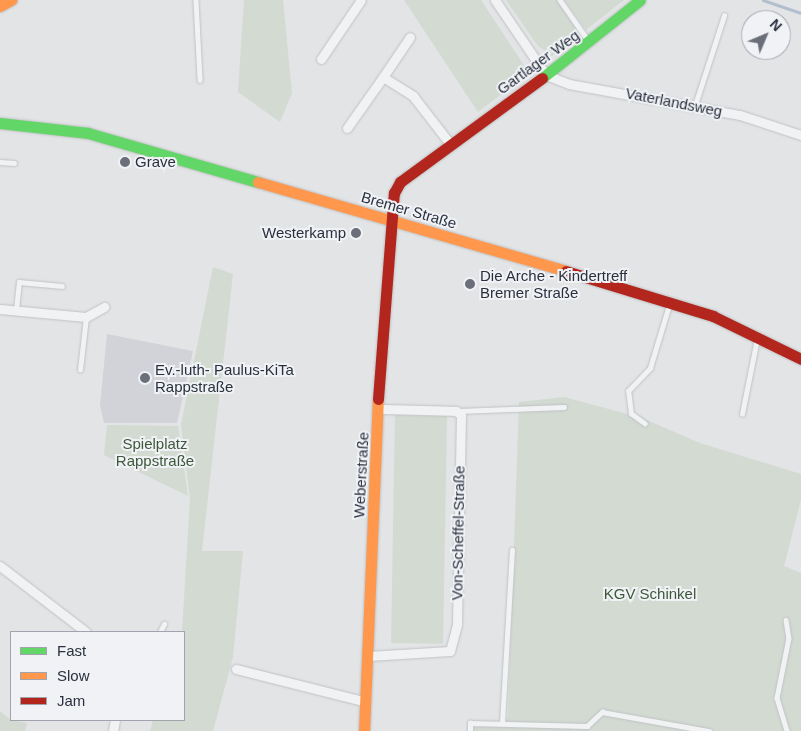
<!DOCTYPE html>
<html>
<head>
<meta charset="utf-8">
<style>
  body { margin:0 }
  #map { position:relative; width:801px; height:731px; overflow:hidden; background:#e2e4e6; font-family:Arial,sans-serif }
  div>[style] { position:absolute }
  .built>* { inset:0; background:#d1d3d9 }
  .green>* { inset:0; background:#d2dad2; transform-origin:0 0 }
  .stream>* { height:3px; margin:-1.5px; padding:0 1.5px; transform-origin:1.5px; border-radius:1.5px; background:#b2bfcf }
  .roads { filter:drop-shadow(0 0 1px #c0c2c4) drop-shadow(0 0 1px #c0c2c4) }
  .lane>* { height:4.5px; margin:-2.25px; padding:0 2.25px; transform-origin:2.25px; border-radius:2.25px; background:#f1f2f4 }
  .street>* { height:9px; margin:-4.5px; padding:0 4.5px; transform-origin:4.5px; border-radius:4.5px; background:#f1f2f4 }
  .fast>* { height:11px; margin:-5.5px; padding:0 5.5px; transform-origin:5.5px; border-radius:5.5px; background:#63d668 }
  .slow>* { height:11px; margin:-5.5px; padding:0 5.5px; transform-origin:5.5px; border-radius:5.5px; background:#ff974d }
  .jam>* { height:11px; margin:-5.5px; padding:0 5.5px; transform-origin:5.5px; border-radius:5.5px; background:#b3261e }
  .dots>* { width:14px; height:14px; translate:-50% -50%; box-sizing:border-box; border:2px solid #f0f2f6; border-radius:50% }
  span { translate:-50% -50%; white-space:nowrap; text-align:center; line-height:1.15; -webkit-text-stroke:4px #f0f2f6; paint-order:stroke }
  .street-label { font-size:15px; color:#2a303e }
  .poi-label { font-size:15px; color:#2a303e }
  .left { translate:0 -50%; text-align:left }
  .right { translate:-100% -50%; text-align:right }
  .park-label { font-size:15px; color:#3d5839 }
  .legend { position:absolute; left:10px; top:631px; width:175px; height:90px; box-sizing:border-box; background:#f0f2f6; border:1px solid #a1a4ac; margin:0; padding:6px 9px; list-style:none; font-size:15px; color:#2a303e }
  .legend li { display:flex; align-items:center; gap:10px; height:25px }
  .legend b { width:25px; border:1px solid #a1a4ac }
  .north { position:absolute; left:741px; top:10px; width:50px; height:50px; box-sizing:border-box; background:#f0f2f6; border:1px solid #a1a4ac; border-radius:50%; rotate:45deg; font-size:14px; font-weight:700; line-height:20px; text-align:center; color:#2a303e }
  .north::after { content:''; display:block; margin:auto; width:18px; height:22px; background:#6a6f79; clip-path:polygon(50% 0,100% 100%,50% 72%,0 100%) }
</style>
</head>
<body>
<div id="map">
  <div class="built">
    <i style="clip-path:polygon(107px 334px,193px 351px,177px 423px,104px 423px,100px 405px)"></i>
  </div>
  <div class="green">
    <i style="clip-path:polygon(244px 0,283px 0,292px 93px,280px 122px,238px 92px)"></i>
    <i style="clip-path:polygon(404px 0,481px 0,529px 73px,478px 112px)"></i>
    <i style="clip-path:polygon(506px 0,557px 0,581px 35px,552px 56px,538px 46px)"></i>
    <i style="clip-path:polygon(564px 0,624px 0,586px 30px)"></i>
    <i style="clip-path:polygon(213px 267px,233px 274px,202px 551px,243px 551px,233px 657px,213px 731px,150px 731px,153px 720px,184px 720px,182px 632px,190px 498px,181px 425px)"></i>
    <i style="clip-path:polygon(564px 397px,642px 418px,700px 443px,801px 474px,801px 500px,784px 566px,801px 573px,801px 731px,474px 731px,474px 727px,505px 726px,508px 716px,519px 402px)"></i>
    <i style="left:395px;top:415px;width:52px;height:228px;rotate:1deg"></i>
    <i style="clip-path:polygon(107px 425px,178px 426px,188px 496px,104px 455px)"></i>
    <i style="clip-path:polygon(0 711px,11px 720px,27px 723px,25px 731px,0 731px)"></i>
  </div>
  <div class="stream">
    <i style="left:763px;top:0;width:40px;rotate:18.9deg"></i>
  </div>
  <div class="roads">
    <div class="lane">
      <i style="left:196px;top:0;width:80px;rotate:87.1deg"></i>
      <i style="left:560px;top:0;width:49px;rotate:55deg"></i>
      <i style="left:695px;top:105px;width:94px;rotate:-72deg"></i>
      <i style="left:0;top:162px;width:14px;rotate:4deg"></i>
      <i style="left:16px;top:310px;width:28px;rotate:-84deg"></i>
      <i style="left:19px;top:282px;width:43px;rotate:5.3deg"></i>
      <i style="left:80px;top:370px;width:53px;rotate:-83.5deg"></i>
      <i style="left:458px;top:411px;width:106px;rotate:-2.2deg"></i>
      <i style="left:742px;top:414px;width:76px;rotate:-78.7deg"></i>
      <i style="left:645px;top:424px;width:17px;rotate:-144deg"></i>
      <i style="left:631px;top:414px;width:23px;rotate:-97deg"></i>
      <i style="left:628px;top:391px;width:32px;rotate:-46deg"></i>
      <i style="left:650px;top:368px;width:66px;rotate:-73.2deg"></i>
      <i style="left:786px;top:620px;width:18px;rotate:81deg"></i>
      <i style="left:789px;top:638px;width:61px;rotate:101.3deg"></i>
      <i style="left:777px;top:698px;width:34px;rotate:73deg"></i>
      <i style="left:160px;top:632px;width:9px;rotate:-63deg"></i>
      <i style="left:502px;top:723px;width:173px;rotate:-86.7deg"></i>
      <i style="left:470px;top:731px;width:8px;rotate:-90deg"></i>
      <i style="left:470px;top:723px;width:117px;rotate:1.5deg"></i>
      <i style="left:587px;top:726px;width:21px;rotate:-43deg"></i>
      <i style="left:602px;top:712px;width:109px;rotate:10.1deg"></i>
    </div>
    <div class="street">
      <i style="left:495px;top:0;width:91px;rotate:55.8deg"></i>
      <i style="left:546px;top:75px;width:25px;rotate:21deg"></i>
      <i style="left:569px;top:84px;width:174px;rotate:10.3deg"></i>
      <i style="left:740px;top:115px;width:64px;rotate:18.2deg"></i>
      <i style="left:321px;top:59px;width:71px;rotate:-55.9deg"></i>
      <i style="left:383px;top:77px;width:48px;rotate:-56deg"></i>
      <i style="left:347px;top:128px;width:62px;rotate:-54.8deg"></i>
      <i style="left:383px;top:77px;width:36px;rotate:32deg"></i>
      <i style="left:413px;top:96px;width:62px;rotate:52.2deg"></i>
      <i style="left:0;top:309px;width:86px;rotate:5.3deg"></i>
      <i style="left:86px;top:317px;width:21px;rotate:-29deg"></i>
      <i style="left:0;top:566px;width:108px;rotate:37.5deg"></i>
      <i style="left:368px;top:656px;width:82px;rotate:-3.5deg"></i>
      <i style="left:450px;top:651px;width:28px;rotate:-75deg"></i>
      <i style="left:457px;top:624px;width:209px;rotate:-88.9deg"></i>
      <i style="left:461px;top:415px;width:6px;rotate:-141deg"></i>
      <i style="left:456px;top:411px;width:77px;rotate:-178.5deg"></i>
      <i style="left:236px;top:669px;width:134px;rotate:14.2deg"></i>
      <i style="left:113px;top:731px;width:11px;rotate:-80deg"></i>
    </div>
    <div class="fast">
      <i style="left:542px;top:78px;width:125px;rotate:-38.5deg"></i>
      <i style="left:0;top:123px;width:89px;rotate:6.5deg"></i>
      <i style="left:88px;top:133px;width:177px;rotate:16.1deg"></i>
    </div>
    <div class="slow">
      <i style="left:0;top:6px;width:13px;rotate:-29deg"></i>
      <i style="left:258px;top:182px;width:321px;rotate:16.1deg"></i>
      <i style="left:364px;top:731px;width:332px;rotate:-87.6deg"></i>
    </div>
    <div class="jam">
      <i style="left:566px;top:271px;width:154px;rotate:17deg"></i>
      <i style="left:713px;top:316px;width:98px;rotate:26deg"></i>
      <i style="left:378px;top:399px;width:207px;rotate:-85.6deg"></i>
      <i style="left:394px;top:193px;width:13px;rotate:-61deg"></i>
      <i style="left:400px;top:182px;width:176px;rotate:-36.2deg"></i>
    </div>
  </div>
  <div class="dots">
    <i style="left:125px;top:162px;background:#6a6f79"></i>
    <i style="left:356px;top:233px;background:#6a6f79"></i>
    <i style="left:470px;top:284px;background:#6a6f79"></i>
    <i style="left:145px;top:378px;background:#6a6f79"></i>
  </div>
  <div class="street-label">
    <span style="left:538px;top:62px;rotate:-36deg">Gartlager Weg</span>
    <span style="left:674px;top:102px;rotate:11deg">Vaterlandsweg</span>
    <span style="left:409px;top:210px;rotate:16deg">Bremer Straße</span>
    <span style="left:361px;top:475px;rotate:-87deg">Weberstraße</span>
    <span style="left:458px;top:533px;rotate:-89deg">Von-Scheffel-Straße</span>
  </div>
  <div class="poi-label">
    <span class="left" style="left:135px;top:162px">Grave</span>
    <span class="right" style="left:346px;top:233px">Westerkamp</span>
    <span class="left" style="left:480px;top:284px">Die Arche - Kindertreff<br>Bremer Straße</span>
    <span class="left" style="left:155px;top:378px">Ev.-luth- Paulus-KiTa<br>Rappstraße</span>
  </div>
  <div class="park-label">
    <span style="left:155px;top:452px">Spielplatz<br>Rappstraße</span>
    <span style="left:650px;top:594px">KGV Schinkel</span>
  </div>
  <ul class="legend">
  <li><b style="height:6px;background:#63d668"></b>Fast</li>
  <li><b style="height:6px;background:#ff974d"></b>Slow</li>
  <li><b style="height:6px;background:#b3261e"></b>Jam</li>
  </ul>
  <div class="north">N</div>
</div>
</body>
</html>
